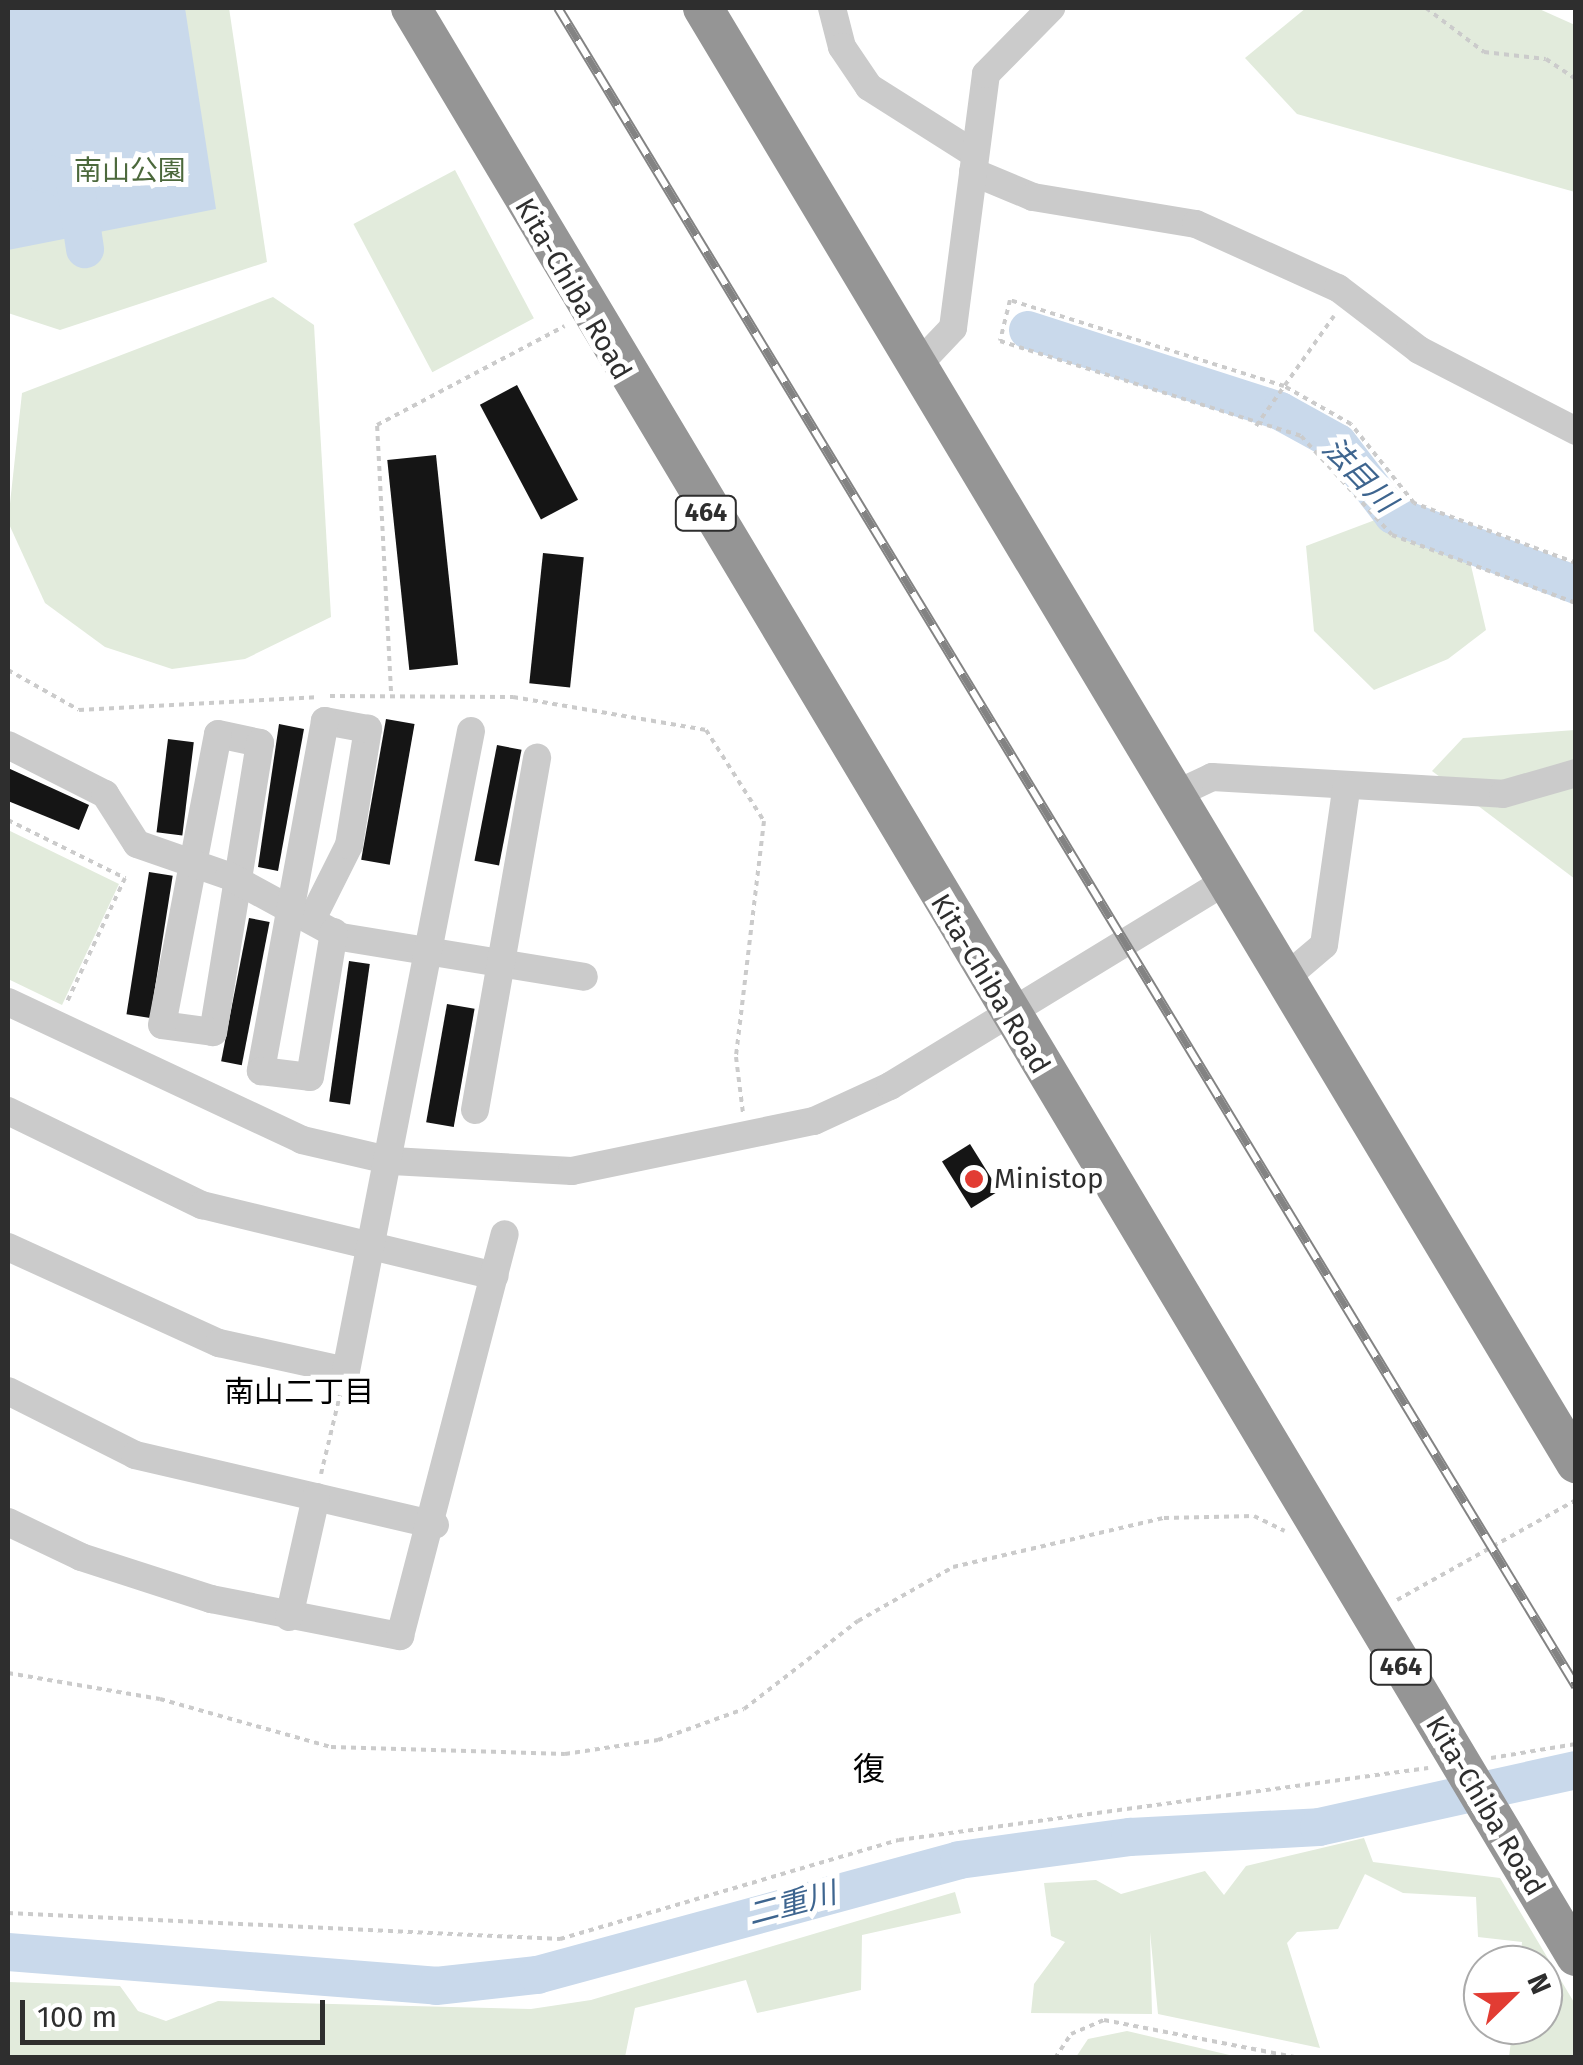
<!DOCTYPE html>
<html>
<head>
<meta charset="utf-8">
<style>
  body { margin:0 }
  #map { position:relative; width:1583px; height:2065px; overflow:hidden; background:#fff; font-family:"Fira Sans","Noto Sans JP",sans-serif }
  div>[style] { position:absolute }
  .green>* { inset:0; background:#e2ebdc; transform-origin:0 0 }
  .water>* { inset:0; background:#c9d9eb }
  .river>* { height:38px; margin:-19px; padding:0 19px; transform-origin:19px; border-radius:19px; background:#c9d9eb }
  .building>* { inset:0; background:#151515; transform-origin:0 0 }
  .path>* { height:4px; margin-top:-2px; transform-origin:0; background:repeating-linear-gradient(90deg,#cbcbcb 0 5px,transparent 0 10px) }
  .minor>* { height:28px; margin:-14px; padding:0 14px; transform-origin:14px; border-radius:14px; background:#cbcbcb }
  .highway>* { height:40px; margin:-20px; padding:0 20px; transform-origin:20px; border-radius:20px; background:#959595 }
  .rail>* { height:10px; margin-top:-5px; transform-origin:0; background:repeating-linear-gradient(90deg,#fff 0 19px,#838383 0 38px); box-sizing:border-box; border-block:2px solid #838383 }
  .dots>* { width:28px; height:28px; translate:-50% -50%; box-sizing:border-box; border:5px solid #fff; border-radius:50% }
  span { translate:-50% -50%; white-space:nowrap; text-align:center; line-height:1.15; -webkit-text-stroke:10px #fff; paint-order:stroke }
  .shield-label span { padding:2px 8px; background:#fff; border:2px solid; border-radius:8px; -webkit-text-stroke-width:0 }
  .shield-label { font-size:25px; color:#2e2e2e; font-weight:700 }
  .park-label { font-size:28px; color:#4c693c }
  .street-label { font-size:28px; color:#2e2e2e }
  .poi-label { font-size:28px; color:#2e2e2e }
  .left { translate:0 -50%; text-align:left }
  .water-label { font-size:30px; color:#3e658f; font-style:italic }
  .neighbourhood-label { font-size:30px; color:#000 }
  .quarter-label { font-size:32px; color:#000 }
  .frame { position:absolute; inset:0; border:10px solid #2e2e2e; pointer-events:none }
  .north { position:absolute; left:1463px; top:1945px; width:100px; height:100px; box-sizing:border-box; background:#fff; border:2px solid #ababab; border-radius:50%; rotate:67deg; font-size:28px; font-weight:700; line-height:40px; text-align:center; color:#2e2e2e }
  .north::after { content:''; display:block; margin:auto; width:35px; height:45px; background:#e23c33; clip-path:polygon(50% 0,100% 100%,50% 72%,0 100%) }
  .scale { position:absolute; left:20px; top:2000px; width:305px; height:45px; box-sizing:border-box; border:5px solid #2e2e2e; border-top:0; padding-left:12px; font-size:30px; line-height:35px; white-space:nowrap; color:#2e2e2e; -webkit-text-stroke:8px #fff; paint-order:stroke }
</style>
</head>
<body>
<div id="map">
  <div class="green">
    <i style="clip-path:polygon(8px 8px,229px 8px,267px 262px,60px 330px,8px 313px)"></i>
    <i style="clip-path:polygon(1306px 8px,1537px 8px,1575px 25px,1575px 192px,1297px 114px,1245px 58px)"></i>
    <i style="left:455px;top:170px;width:168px;height:115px;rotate:62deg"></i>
    <i style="clip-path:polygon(273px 297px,314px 325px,331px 617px,245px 659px,172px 669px,105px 647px,45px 603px,8px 522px,22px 393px)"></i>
    <i style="clip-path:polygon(1375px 520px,1469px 557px,1486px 630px,1448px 659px,1374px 690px,1314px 631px,1306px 546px)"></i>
    <i style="clip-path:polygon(1575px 730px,1575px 879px,1432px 771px,1463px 738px)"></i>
    <i style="clip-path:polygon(8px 830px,119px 884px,62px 1005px,8px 979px)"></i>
    <i style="clip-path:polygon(1364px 1838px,1373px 1862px,1500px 1878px,1575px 2004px,1575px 2057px,1509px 2057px,1513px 2025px,1543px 2025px,1543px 1965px,1520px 1965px,1522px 1942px,1478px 1937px,1476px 1897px,1403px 1893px,1365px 1874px,1338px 1929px,1297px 1932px,1287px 1943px,1320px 2048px,1158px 2014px,1150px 1932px,1152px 2014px,1031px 2013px,1034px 1984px,1065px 1942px,1051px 1936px,1044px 1883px,1096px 1880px,1121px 1894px,1205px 1871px,1224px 1895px,1246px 1866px)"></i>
    <i style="clip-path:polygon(955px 1892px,961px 1913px,862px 1935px,861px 1990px,757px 2013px,746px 1980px,635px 2008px,625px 2057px,8px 2057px,8px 1982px,120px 1986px,138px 2011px,166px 2021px,218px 2001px,531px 2009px,591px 2000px)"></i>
    <i style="clip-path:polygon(1127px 2031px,1238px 2057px,1076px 2057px,1088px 2039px)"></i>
  </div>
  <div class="water">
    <i style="clip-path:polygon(8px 8px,185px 8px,216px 209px,8px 250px)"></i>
  </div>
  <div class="river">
    <i style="left:8px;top:162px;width:70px;rotate:16.6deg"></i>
    <i style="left:75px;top:182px;width:68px;rotate:81.5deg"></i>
    <i style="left:1028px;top:330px;width:265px;rotate:17.8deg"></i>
    <i style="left:1280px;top:411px;width:66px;rotate:28.9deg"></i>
    <i style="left:1338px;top:443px;width:91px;rotate:52.6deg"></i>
    <i style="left:1393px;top:515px;width:196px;rotate:20.9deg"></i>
    <i style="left:8px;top:1952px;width:429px;rotate:4.5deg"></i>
    <i style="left:436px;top:1986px;width:102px;rotate:-6.2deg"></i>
    <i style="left:537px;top:1975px;width:437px;rotate:-15.2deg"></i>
    <i style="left:959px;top:1860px;width:173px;rotate:-7.7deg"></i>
    <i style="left:1130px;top:1837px;width:189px;rotate:-3deg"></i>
    <i style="left:1319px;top:1827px;width:263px;rotate:-12.5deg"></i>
  </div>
  <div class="building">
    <i style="left:517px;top:385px;width:130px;height:42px;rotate:62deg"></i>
    <i style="left:436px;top:455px;width:211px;height:49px;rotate:84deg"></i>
    <i style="left:543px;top:553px;width:41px;height:131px;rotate:6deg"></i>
    <i style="left:386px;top:719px;width:29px;height:143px;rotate:10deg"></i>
    <i style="clip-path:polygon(279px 724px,304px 729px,278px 871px,258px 867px)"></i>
    <i style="left:168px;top:739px;width:26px;height:94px;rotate:7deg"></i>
    <i style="left:497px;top:745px;width:25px;height:118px;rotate:11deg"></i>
    <i style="clip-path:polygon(8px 768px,89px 805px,79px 830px,8px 801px)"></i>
    <i style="left:149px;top:872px;width:24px;height:144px;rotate:9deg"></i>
    <i style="left:249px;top:918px;width:21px;height:146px;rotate:11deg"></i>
    <i style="left:349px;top:961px;width:21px;height:142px;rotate:8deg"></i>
    <i style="left:447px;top:1004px;width:28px;height:120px;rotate:10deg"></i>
    <i style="left:970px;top:1144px;width:55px;height:33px;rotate:58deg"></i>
  </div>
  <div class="path">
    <i style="left:1426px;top:8px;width:73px;rotate:37.2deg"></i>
    <i style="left:1484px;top:52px;width:62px;rotate:6.4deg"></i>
    <i style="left:1546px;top:59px;width:36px;rotate:34deg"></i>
    <i style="left:1256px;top:426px;width:135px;rotate:-54.7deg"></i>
    <i style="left:1576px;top:563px;width:173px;rotate:-159.7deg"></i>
    <i style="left:1414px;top:503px;width:101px;rotate:-128.6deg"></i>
    <i style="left:1351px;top:424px;width:77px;rotate:-150.4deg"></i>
    <i style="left:1284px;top:386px;width:287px;rotate:-162.6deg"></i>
    <i style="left:1010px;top:300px;width:42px;rotate:103.7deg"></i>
    <i style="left:1000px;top:341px;width:316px;rotate:17.5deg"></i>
    <i style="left:1301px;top:436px;width:134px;rotate:47.4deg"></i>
    <i style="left:1392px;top:535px;width:196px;rotate:20.3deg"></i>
    <i style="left:8px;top:670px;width:81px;rotate:29.4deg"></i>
    <i style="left:79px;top:710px;width:237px;rotate:-3.1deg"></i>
    <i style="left:391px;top:691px;width:266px;rotate:-93deg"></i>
    <i style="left:377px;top:425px;width:212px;rotate:-27.8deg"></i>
    <i style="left:330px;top:696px;width:183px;rotate:0.3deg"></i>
    <i style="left:513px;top:697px;width:196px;rotate:9.7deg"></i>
    <i style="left:706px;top:730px;width:108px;rotate:57.5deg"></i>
    <i style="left:764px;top:821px;width:238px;rotate:96.8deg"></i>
    <i style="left:736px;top:1057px;width:56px;rotate:82.9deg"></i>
    <i style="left:8px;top:820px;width:131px;rotate:26.4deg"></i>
    <i style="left:125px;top:878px;width:139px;rotate:115.1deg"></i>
    <i style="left:321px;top:1474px;width:81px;rotate:-76.5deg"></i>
    <i style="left:1397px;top:1600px;width:205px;rotate:-29.2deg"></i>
    <i style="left:8px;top:1673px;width:154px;rotate:9.7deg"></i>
    <i style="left:160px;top:1699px;width:178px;rotate:15.7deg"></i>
    <i style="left:331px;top:1747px;width:234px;rotate:1.7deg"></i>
    <i style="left:565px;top:1754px;width:94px;rotate:-8.6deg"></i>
    <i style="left:658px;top:1740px;width:91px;rotate:-19.8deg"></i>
    <i style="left:744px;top:1709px;width:144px;rotate:-37.7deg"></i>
    <i style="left:858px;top:1621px;width:109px;rotate:-29.6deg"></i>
    <i style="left:953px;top:1567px;width:217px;rotate:-13.1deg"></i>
    <i style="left:1164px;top:1518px;width:90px;rotate:-1.3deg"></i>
    <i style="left:1254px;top:1516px;width:34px;rotate:26deg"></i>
    <i style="left:1491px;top:1758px;width:86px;rotate:-9.4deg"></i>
    <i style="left:8px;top:1913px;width:553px;rotate:2.7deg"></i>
    <i style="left:560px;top:1939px;width:353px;rotate:-16.3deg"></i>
    <i style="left:899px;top:1840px;width:534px;rotate:-7.75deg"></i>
    <i style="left:1055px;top:2058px;width:29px;rotate:-56deg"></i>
    <i style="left:1071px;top:2034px;width:36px;rotate:-23deg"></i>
    <i style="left:1104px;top:2020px;width:199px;rotate:11deg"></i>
  </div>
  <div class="minor">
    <i style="left:832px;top:8px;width:40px;rotate:75.6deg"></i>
    <i style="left:842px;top:47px;width:48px;rotate:56deg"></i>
    <i style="left:869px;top:87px;width:125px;rotate:32.3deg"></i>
    <i style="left:973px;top:172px;width:65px;rotate:22.6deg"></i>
    <i style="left:1033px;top:197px;width:165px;rotate:9.4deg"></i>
    <i style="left:1196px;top:224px;width:156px;rotate:24.3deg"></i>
    <i style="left:1338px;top:288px;width:102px;rotate:37.4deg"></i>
    <i style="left:1419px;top:350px;width:177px;rotate:27.3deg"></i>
    <i style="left:915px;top:368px;width:55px;rotate:-46.5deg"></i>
    <i style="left:953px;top:328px;width:256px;rotate:-82.6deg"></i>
    <i style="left:986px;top:74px;width:93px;rotate:-45.4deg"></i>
    <i style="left:218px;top:734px;width:43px;rotate:12.1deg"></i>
    <i style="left:260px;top:743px;width:293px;rotate:99.2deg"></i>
    <i style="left:213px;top:1032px;width:51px;rotate:-172.2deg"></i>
    <i style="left:162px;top:1025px;width:296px;rotate:-79.1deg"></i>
    <i style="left:8px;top:745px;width:109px;rotate:26.8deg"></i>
    <i style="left:105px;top:794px;width:59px;rotate:57.4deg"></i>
    <i style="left:137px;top:844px;width:97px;rotate:19.2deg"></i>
    <i style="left:229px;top:876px;width:128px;rotate:28.6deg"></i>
    <i style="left:341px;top:937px;width:246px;rotate:9.3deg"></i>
    <i style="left:1174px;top:795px;width:42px;rotate:-25.3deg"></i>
    <i style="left:1212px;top:777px;width:291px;rotate:3.3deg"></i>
    <i style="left:1503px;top:794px;width:76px;rotate:-16deg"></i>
    <i style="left:312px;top:919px;width:83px;rotate:-63.4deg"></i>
    <i style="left:349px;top:845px;width:118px;rotate:-80.7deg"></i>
    <i style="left:368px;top:729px;width:44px;rotate:-169.5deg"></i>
    <i style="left:325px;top:721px;width:356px;rotate:100.4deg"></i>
    <i style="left:261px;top:1071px;width:49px;rotate:7deg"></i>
    <i style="left:310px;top:1077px;width:147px;rotate:-80.6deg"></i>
    <i style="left:1284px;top:979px;width:52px;rotate:-40.4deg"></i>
    <i style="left:1324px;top:945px;width:157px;rotate:-81.9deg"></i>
    <i style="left:8px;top:1002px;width:325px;rotate:25.1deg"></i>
    <i style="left:302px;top:1140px;width:92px;rotate:13.1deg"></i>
    <i style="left:392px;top:1161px;width:180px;rotate:3.2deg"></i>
    <i style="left:572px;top:1171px;width:247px;rotate:-11.7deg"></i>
    <i style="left:814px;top:1121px;width:84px;rotate:-24.7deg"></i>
    <i style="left:890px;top:1086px;width:394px;rotate:-31.4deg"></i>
    <i style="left:475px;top:1110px;width:358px;rotate:-80deg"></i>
    <i style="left:8px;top:1111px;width:216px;rotate:25.9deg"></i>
    <i style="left:202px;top:1205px;width:301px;rotate:13.6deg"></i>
    <i style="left:8px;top:1247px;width:232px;rotate:24.5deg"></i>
    <i style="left:219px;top:1343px;width:130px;rotate:12.4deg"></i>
    <i style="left:346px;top:1371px;width:652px;rotate:-78.95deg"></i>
    <i style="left:8px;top:1391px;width:142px;rotate:26.7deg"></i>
    <i style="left:135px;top:1455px;width:308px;rotate:13.1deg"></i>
    <i style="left:8px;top:1522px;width:81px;rotate:25.6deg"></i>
    <i style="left:81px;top:1557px;width:137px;rotate:17.9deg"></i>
    <i style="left:211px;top:1599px;width:193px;rotate:11.1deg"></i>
    <i style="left:400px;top:1636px;width:415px;rotate:-75.4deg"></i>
    <i style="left:289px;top:1617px;width:123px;rotate:-77.3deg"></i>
  </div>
  <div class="highway">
    <i style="left:411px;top:8px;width:2270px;rotate:59.12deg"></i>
    <i style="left:703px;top:8px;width:1697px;rotate:59.04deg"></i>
  </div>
  <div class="rail">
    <i style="left:558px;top:8px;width:1963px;rotate:58.76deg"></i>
  </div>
  <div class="dots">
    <i style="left:974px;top:1179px;background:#e23c33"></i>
  </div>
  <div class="shield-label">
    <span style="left:706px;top:513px">464</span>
    <span style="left:1401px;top:1667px">464</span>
  </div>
  <div class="park-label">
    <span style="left:130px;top:171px">南山公園</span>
  </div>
  <div class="street-label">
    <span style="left:573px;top:289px;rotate:60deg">Kita-Chiba Road</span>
    <span style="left:990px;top:984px;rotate:59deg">Kita-Chiba Road</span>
    <span style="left:1485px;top:1806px;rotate:59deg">Kita-Chiba Road</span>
  </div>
  <div class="poi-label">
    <span class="left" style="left:994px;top:1179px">Ministop</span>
  </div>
  <div class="water-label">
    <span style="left:1359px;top:475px;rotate:46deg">法目川</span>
    <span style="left:792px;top:1904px;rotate:-15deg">二重川</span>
  </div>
  <div class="neighbourhood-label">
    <span style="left:299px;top:1392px">南山二丁目</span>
  </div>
  <div class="quarter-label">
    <span style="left:869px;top:1769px">復</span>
  </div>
  <div class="frame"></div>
  <div class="north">N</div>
  <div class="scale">100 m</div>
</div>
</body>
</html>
